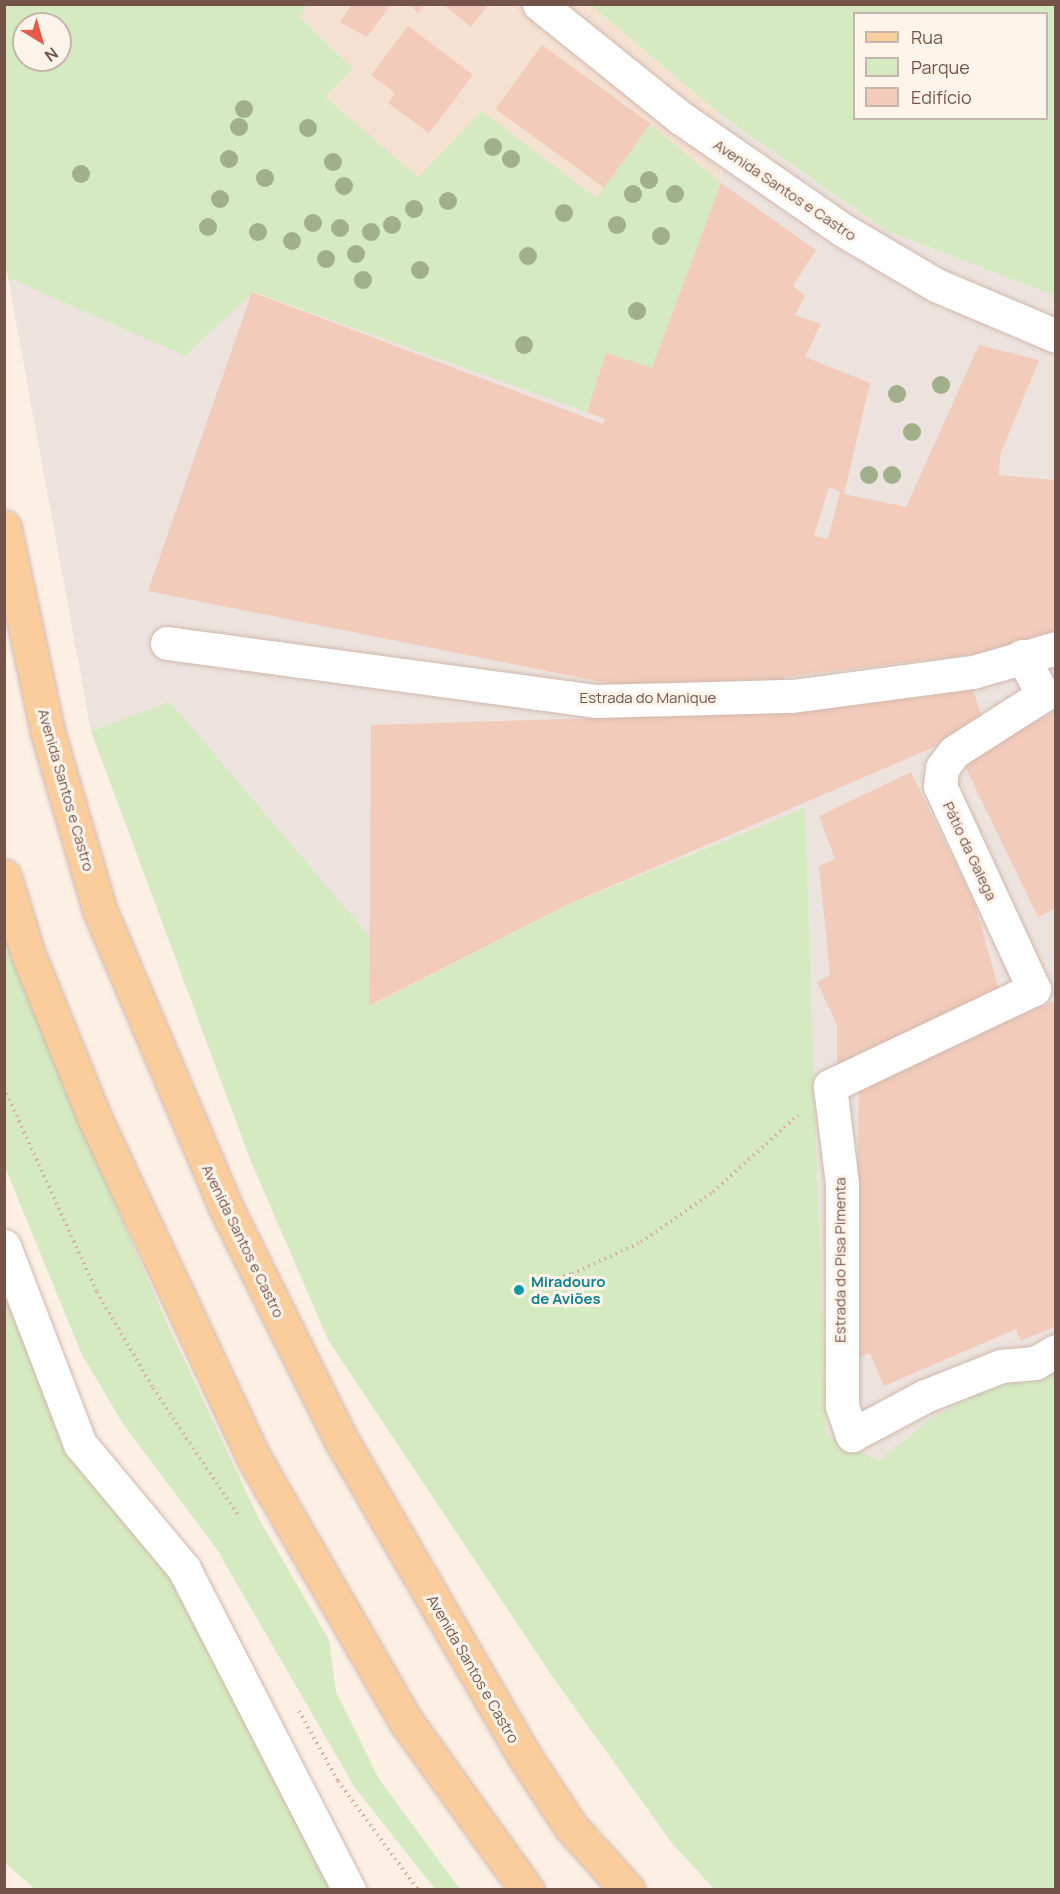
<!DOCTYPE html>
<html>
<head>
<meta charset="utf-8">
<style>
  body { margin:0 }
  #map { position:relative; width:1060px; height:1894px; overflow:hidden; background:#fcf0e4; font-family:Manrope,sans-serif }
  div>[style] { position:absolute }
  .residential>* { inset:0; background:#f4e1d2 }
  .industrial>* { inset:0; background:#ece3de }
  .green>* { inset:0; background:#d6eac2 }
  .building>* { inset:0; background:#f2cbbb; transform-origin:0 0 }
  .path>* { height:4px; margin-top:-2px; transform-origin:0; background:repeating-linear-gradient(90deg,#d6ae9e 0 1.5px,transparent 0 6px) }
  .roads { filter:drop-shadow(0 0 2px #d0b8ad) drop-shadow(0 0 2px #d0b8ad) }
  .minor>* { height:33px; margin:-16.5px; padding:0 16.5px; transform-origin:16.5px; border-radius:16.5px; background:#fff }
  .major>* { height:33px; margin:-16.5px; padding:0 16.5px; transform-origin:16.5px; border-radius:16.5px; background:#fbcd9c }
  .trees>* { width:18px; height:18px; margin:-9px; border-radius:50%; background:#a2af8b }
  .dots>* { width:16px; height:16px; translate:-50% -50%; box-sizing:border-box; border:3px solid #fff4ea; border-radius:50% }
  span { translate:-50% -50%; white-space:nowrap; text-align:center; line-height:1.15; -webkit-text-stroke:6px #fff4ea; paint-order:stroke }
  .street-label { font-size:15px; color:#745449 }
  .culture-label { font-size:15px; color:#0d838f; font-weight:700 }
  .left { translate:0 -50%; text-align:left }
  .frame { position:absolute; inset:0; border:6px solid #745449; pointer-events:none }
  .legend { position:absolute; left:853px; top:12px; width:195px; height:108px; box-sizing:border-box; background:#fff4ea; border:2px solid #c7b4aa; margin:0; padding:8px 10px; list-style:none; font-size:18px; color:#745449 }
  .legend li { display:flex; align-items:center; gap:12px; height:30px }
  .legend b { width:30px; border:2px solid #c7b4aa }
  .north { position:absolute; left:12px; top:12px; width:60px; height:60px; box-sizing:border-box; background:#fff4ea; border:2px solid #c7b4aa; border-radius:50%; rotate:143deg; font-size:16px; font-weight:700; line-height:24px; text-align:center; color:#745449 }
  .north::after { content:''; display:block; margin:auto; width:21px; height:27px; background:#e65b49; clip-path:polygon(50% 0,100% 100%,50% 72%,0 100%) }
</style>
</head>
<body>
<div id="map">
  <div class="residential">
    <i style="clip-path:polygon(261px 5px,591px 5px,717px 112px,721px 183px,587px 412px,315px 314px)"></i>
  </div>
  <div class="industrial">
    <i style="clip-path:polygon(717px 112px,887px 231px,1055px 296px,1055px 1367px,931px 1418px,879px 1461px,826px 1435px,805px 808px,567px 905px,369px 1006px,171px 703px,91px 731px,8px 278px,185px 356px,252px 292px,315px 314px,606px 353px,627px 361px,721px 183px)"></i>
  </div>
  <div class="green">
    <i style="clip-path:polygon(evenodd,4px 5px,307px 5px,300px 17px,353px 69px,325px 97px,418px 177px,482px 111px,596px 198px,650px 124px,721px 183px,652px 368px,606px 353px,587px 412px,253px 292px,185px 356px,8px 278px,4px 257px,4px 5px,24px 24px,60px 24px,60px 60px,24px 60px,24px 24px)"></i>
    <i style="clip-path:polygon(evenodd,591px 5px,1055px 5px,1055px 296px,887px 231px,717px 112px,591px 5px,854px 14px,1046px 14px,1046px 118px,854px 118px,854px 14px)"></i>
    <i style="clip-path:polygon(170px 702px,370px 937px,370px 1006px,567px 905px,805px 808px,826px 1435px,879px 1461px,931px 1418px,999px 1383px,1055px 1367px,1055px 1889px,714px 1889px,671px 1842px,552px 1676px,328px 1340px,250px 1159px,91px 731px)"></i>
    <i style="clip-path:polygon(4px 901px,98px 1163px,166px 1321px,259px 1519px,329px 1640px,336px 1692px,379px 1779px,460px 1889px,435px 1889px,355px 1788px,216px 1548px,123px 1424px,81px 1353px,5px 1167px)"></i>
    <i style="clip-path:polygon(4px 1270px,74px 1449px,183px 1580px,336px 1889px,35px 1889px,5px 1863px)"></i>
  </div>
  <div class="building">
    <i style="clip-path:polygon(352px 4px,391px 4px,367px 37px,340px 22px)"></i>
    <i style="clip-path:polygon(408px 4px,425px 4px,418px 13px)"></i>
    <i style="clip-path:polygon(443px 4px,489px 4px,471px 27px)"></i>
    <i style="clip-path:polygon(408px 26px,473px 75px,429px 133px,388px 103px,395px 93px,371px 75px)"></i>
    <i style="left:542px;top:45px;width:134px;height:79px;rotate:36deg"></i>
    <i style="clip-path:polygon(evenodd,721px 183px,816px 250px,793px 286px,805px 296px,795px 315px,821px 324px,805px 357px,870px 383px,844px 494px,906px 507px,979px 345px,1039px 360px,1000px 455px,999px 475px,1056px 480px,1056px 634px,986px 653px,784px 677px,781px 689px,617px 685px,148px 591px,252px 292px,603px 424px,605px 419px,587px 412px,606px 353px,652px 368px,721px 183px,829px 487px,840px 492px,828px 539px,814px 536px,829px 487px)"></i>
    <i style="clip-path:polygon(973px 690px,982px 717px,955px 738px,567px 905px,369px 1006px,371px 725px,802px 712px)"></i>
    <i style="clip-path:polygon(1056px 711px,1056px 908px,1038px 917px,961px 758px)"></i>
    <i style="clip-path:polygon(911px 772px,976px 907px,999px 990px,837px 1067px,837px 1025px,817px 982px,830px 975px,819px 866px,835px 859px,819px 816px)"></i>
    <i style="clip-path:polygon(1056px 1000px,1056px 1326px,1021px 1341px,1016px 1329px,884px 1386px,870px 1353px,855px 1360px,859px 1085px)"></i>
  </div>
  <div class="path">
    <i style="left:4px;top:1088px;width:224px;rotate:65.5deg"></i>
    <i style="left:97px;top:1292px;width:111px;rotate:59.7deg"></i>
    <i style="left:153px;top:1388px;width:156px;rotate:56.2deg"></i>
    <i style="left:535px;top:1285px;width:39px;rotate:-17deg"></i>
    <i style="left:572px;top:1274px;width:76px;rotate:-24.9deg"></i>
    <i style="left:641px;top:1242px;width:88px;rotate:-34.8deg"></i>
    <i style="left:713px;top:1192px;width:115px;rotate:-42.2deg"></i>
    <i style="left:299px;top:1711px;width:80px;rotate:60.9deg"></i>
    <i style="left:338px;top:1781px;width:135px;rotate:53.7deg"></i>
  </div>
  <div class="roads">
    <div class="minor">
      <i style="left:539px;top:4px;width:182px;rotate:38.8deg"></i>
      <i style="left:681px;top:118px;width:197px;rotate:34.7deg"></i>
      <i style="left:843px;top:230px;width:108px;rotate:30.6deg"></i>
      <i style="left:936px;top:285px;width:130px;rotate:23deg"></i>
      <i style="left:167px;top:643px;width:433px;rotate:7.7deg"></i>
      <i style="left:596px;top:701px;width:196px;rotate:-1.5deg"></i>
      <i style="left:792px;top:696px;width:183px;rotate:-7.6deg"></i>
      <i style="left:973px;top:672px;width:86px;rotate:-16.1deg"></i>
      <i style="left:1022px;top:656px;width:44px;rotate:61.7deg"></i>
      <i style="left:1043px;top:695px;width:106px;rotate:147.4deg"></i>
      <i style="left:954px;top:752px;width:20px;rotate:127deg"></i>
      <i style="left:942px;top:768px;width:18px;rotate:96deg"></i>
      <i style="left:940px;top:786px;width:224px;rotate:65.2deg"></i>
      <i style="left:1034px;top:989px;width:226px;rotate:154.6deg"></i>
      <i style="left:830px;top:1086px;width:99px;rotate:83deg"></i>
      <i style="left:842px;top:1184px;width:222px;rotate:90deg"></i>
      <i style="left:842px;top:1406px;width:31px;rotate:71deg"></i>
      <i style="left:852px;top:1435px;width:83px;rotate:-28.1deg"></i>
      <i style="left:925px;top:1396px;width:82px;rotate:-21.5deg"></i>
      <i style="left:1001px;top:1366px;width:34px;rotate:-5deg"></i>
      <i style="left:1035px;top:1363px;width:24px;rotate:-30deg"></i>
      <i style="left:4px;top:1246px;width:212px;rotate:69deg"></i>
      <i style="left:80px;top:1444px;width:163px;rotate:50.2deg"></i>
      <i style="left:184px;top:1569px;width:361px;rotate:62.8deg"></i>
    </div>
    <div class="major">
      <i style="left:4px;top:527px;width:208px;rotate:78deg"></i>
      <i style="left:47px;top:730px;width:189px;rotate:73.7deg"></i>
      <i style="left:100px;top:911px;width:320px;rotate:67deg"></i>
      <i style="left:225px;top:1206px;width:259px;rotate:63.6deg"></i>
      <i style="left:340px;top:1438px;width:365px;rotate:59.9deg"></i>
      <i style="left:523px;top:1754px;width:87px;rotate:56.7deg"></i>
      <i style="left:571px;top:1827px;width:85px;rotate:47.9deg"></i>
      <i style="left:4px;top:876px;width:82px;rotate:72.9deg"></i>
      <i style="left:28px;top:954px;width:178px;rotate:67.9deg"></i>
      <i style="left:95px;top:1119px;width:377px;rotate:64.9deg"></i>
      <i style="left:255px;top:1460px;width:304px;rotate:60deg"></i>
      <i style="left:407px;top:1723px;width:206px;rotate:54.3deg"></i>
    </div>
  </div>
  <div class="trees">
    <i style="left:244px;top:109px"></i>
    <i style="left:239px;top:127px"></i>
    <i style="left:308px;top:128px"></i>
    <i style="left:493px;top:147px"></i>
    <i style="left:229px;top:159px"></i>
    <i style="left:511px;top:159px"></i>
    <i style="left:333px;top:162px"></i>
    <i style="left:81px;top:174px"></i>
    <i style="left:265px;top:178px"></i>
    <i style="left:649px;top:180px"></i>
    <i style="left:344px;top:186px"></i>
    <i style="left:633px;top:194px"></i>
    <i style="left:675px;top:194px"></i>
    <i style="left:220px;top:199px"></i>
    <i style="left:448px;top:201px"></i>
    <i style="left:414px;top:209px"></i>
    <i style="left:564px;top:213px"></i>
    <i style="left:313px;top:223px"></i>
    <i style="left:392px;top:225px"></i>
    <i style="left:617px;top:225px"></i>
    <i style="left:208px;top:227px"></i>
    <i style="left:340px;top:228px"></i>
    <i style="left:258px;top:232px"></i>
    <i style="left:371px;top:232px"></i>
    <i style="left:661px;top:236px"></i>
    <i style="left:292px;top:241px"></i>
    <i style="left:356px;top:254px"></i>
    <i style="left:528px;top:256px"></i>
    <i style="left:326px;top:259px"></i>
    <i style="left:420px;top:270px"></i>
    <i style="left:363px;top:280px"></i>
    <i style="left:637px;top:311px"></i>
    <i style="left:524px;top:345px"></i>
    <i style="left:941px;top:385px"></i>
    <i style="left:897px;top:394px"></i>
    <i style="left:912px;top:432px"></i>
    <i style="left:869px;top:475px"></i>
    <i style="left:892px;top:475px"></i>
  </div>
  <div class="dots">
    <i style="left:519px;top:1290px;background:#0f9aa8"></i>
  </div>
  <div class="street-label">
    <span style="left:785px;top:190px;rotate:34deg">Avenida Santos e Castro</span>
    <span style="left:648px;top:698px">Estrada do Manique</span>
    <span style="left:66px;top:790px;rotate:74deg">Avenida Santos e Castro</span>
    <span style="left:970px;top:851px;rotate:65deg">Pátio da Galega</span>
    <span style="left:243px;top:1241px;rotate:64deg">Avenida Santos e Castro</span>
    <span style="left:840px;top:1260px;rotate:-90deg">Estrada do Pisa Pimenta</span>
    <span style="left:473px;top:1669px;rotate:60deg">Avenida Santos e Castro</span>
  </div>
  <div class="culture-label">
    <span class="left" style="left:531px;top:1290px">Miradouro<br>de Aviões</span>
  </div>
  <div class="frame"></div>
  <ul class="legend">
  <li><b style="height:8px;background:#fbcd9c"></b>Rua</li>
  <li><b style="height:16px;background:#d6eac2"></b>Parque</li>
  <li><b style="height:16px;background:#f2cbbb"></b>Edifício</li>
  </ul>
  <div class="north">N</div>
</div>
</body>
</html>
